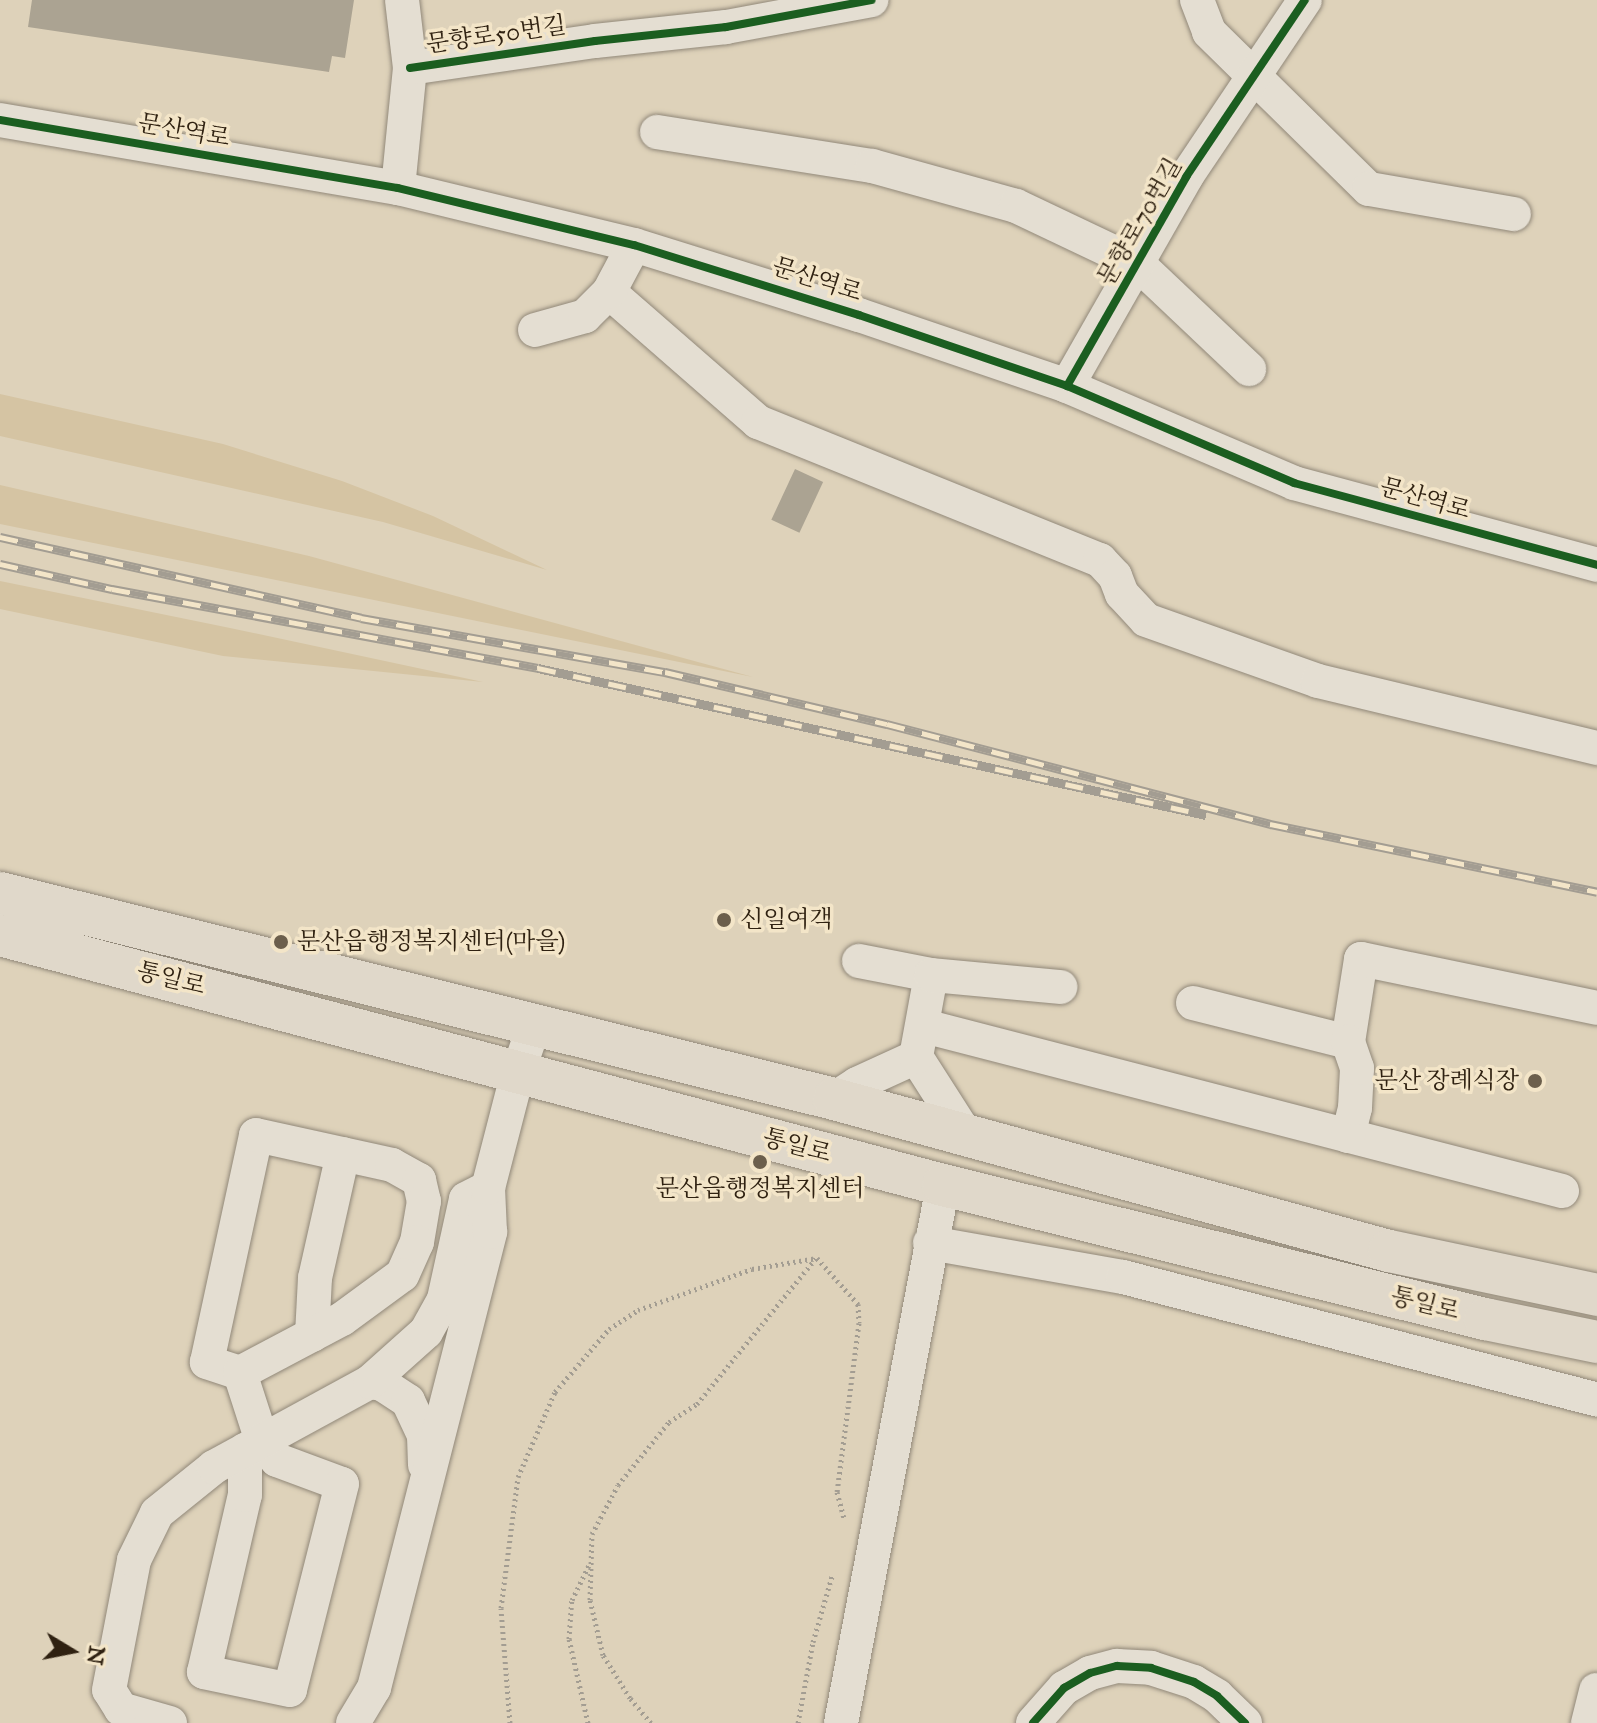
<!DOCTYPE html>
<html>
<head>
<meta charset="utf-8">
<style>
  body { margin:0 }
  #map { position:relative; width:1597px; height:1723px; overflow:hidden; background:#ded2ba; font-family:"IM FELL Great Primer","Noto Serif KR",serif }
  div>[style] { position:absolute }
  .green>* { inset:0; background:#d5c4a3 }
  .building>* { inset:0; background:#aba392; transform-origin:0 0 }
  .path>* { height:5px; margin-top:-2.5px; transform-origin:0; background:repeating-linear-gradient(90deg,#a39d92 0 2px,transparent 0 6px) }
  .roads { filter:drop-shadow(0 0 2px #918879) drop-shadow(0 0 2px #918879) }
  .minor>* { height:34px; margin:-17px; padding:0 17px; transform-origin:17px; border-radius:17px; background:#e4ded2 }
  .major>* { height:42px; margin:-21px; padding:0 21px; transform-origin:21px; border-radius:21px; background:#e0d8ca }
  .rail>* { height:9px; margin-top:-4.5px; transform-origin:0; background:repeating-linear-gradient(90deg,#f3e5c8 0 18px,#a39d92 0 36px); box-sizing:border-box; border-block:2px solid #a39d92 }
  .cycleway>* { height:8px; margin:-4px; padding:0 4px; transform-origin:4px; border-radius:4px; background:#1b5e20 }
  .dots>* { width:22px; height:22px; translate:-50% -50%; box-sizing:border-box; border:4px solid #f3e5c8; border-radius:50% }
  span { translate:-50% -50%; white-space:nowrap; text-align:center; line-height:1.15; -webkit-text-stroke:7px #f3e5c8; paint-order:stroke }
  .street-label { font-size:24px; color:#2f2111 }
  .poi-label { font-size:24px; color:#2f2111 }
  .left { translate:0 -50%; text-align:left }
  .right { translate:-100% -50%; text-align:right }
  .north { position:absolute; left:32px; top:1611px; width:80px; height:80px; -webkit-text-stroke:6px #f3e5c8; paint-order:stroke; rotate:100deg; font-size:22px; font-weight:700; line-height:32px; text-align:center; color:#2f2111 }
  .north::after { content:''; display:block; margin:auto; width:28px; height:36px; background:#2f2111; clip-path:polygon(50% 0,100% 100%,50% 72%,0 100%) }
</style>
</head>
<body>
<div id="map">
  <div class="green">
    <i style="clip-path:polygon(0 394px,223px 444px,342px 481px,433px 516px,547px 570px,383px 522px,0 436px)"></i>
    <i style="clip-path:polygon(0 485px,309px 556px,753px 677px,0 524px)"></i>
    <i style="clip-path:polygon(0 581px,230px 628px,483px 682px,223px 656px,0 609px)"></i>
  </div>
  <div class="building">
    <i style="clip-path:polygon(32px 0,354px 0,345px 58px,332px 56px,329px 72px,28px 27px)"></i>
    <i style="left:795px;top:469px;width:31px;height:56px;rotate:25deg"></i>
  </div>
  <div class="path">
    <i style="left:817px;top:1258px;width:62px;rotate:48.3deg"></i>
    <i style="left:858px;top:1304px;width:19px;rotate:87deg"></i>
    <i style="left:859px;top:1323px;width:170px;rotate:97.4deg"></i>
    <i style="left:837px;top:1492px;width:28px;rotate:75deg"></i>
    <i style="left:510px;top:1723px;width:115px;rotate:-94.5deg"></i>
    <i style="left:501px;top:1608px;width:132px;rotate:-82.6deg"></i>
    <i style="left:518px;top:1477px;width:93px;rotate:-66.5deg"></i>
    <i style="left:555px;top:1392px;width:83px;rotate:-49.4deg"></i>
    <i style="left:609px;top:1329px;width:35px;rotate:-33deg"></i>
    <i style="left:638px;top:1310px;width:121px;rotate:-19.8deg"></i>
    <i style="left:752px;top:1269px;width:66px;rotate:-9.6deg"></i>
    <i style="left:588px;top:1723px;width:86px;rotate:-102.7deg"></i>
    <i style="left:569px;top:1639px;width:39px;rotate:-86deg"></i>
    <i style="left:572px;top:1600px;width:39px;rotate:-64deg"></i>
    <i style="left:651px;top:1723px;width:33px;rotate:-130deg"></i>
    <i style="left:630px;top:1698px;width:51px;rotate:-122.1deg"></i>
    <i style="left:603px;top:1655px;width:57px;rotate:-103.3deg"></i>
    <i style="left:590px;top:1600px;width:66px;rotate:-88.3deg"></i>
    <i style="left:592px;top:1534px;width:55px;rotate:-62deg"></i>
    <i style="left:618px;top:1485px;width:81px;rotate:-51deg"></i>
    <i style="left:669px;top:1422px;width:33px;rotate:-33deg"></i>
    <i style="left:697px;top:1404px;width:188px;rotate:-50.8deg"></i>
    <i style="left:798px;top:1723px;width:82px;rotate:-79.5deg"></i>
    <i style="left:813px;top:1642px;width:69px;rotate:-73.9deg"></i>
  </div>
  <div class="roads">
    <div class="minor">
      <i style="left:1197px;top:0;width:34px;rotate:69deg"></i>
      <i style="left:1209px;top:32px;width:224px;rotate:44.5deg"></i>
      <i style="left:1369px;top:189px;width:147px;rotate:9.8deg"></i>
      <i style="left:410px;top:68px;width:187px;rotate:-8.3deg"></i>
      <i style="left:595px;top:41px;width:132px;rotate:-6.1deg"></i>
      <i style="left:726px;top:27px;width:148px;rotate:-10.5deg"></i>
      <i style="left:0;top:120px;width:404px;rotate:9.7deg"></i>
      <i style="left:398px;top:188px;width:243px;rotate:13.6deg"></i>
      <i style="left:634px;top:245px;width:236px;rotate:17.3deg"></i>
      <i style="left:859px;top:315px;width:220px;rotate:18.8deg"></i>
      <i style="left:1067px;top:386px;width:247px;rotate:23.1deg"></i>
      <i style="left:1294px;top:483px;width:314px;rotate:15.1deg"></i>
      <i style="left:657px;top:132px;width:218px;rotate:9deg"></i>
      <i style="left:872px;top:166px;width:149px;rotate:15.5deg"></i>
      <i style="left:1016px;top:206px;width:135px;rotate:25.4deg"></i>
      <i style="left:1138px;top:264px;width:153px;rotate:43.4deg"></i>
      <i style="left:398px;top:188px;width:121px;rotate:-84.3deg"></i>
      <i style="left:410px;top:68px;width:68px;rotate:-96.7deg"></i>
      <i style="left:609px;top:292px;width:198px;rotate:41.1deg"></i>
      <i style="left:758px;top:422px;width:369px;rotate:22deg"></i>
      <i style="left:1100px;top:560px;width:22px;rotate:47deg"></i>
      <i style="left:1115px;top:576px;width:19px;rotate:69deg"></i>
      <i style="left:1122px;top:594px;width:35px;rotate:47deg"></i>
      <i style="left:1146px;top:620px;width:182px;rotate:19.5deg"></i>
      <i style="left:1318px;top:681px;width:287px;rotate:13.5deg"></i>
      <i style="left:535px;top:330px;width:52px;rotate:-15.6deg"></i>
      <i style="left:585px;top:316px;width:34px;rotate:-45deg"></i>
      <i style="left:609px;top:292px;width:53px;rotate:-62deg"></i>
      <i style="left:1067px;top:386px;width:241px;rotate:-60.3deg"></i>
      <i style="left:1186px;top:177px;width:213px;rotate:-56.1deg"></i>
      <i style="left:859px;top:961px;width:73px;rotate:11deg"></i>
      <i style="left:1193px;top:1003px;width:160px;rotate:14.1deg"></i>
      <i style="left:1348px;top:1042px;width:84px;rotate:-81.1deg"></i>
      <i style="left:1361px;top:959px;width:241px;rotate:11.7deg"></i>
      <i style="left:924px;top:1026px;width:659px;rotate:14.5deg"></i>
      <i style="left:834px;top:1099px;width:27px;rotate:-33deg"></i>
      <i style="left:857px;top:1084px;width:65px;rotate:-24.6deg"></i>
      <i style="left:964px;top:1132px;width:89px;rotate:-122.6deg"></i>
      <i style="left:916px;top:1057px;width:83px;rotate:-79.6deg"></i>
      <i style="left:931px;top:975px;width:130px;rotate:5.3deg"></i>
      <i style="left:1348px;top:1136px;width:29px;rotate:-76deg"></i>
      <i style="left:1355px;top:1108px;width:40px;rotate:-87.1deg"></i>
      <i style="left:1357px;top:1068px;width:28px;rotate:-109deg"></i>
      <i style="left:930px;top:1243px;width:196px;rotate:10deg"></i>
      <i style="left:1123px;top:1277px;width:490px;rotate:14.5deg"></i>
      <i style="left:312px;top:1335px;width:57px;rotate:-87deg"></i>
      <i style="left:315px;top:1278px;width:127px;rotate:-77.3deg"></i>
      <i style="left:240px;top:1373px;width:35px;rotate:-162deg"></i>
      <i style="left:207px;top:1362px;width:232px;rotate:-77.8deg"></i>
      <i style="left:256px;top:1135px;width:139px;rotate:12.4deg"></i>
      <i style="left:392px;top:1165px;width:31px;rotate:29deg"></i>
      <i style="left:419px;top:1180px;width:22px;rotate:77deg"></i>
      <i style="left:424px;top:1201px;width:42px;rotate:99.7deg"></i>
      <i style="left:417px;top:1242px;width:36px;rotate:114deg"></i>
      <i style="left:402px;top:1275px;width:74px;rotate:143.7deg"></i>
      <i style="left:342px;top:1319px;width:115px;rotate:152.1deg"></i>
      <i style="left:240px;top:1373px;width:71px;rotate:72.1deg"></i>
      <i style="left:262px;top:1441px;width:24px;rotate:52deg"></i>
      <i style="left:277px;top:1460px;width:69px;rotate:20.3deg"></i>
      <i style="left:342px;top:1484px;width:212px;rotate:104.2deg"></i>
      <i style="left:290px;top:1690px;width:88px;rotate:-168.2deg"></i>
      <i style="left:204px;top:1672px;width:182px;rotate:-77deg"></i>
      <i style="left:245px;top:1495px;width:45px;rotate:-90deg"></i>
      <i style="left:370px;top:1382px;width:12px;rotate:9deg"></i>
      <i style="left:382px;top:1384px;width:31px;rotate:33deg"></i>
      <i style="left:408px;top:1401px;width:38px;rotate:65deg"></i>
      <i style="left:424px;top:1436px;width:29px;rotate:88deg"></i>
      <i style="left:170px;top:1723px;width:51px;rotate:-164.1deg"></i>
      <i style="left:121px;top:1709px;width:22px;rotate:-122deg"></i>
      <i style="left:109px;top:1690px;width:132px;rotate:-79.1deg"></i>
      <i style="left:134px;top:1560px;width:52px;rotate:-63.9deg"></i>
      <i style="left:157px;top:1513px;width:73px;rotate:-38.9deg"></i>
      <i style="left:214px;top:1467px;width:178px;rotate:-28.6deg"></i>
      <i style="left:370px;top:1382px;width:75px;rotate:-41.8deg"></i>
      <i style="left:426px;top:1332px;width:38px;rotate:-61deg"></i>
      <i style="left:444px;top:1299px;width:102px;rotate:-77.6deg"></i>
      <i style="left:466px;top:1199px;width:25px;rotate:-27deg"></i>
      <i style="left:353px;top:1723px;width:41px;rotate:-59deg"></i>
      <i style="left:374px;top:1688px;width:471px;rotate:-75.7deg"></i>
      <i style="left:490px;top:1232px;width:44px;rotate:-92.6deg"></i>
      <i style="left:488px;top:1188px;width:120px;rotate:-75.5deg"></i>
      <i style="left:518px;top:1072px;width:52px;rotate:-70.9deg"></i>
      <i style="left:841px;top:1723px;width:548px;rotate:-79.26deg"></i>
      <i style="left:1033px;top:1723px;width:47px;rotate:-48.5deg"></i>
      <i style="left:1064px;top:1688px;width:30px;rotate:-30deg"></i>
      <i style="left:1090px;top:1673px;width:28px;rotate:-15deg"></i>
      <i style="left:1117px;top:1666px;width:34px;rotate:3deg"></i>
      <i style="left:1151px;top:1668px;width:45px;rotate:18deg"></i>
      <i style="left:1194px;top:1682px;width:27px;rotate:31deg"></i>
      <i style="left:1217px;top:1696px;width:39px;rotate:44deg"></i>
      <i style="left:1588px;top:1723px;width:34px;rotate:-76deg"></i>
    </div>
    <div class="major">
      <i style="left:0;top:893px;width:859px;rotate:13.87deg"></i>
      <i style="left:834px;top:1099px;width:575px;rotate:15.32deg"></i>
      <i style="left:1389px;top:1251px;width:213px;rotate:11.9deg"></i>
      <i style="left:0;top:935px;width:976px;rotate:14.85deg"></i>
      <i style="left:943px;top:1185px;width:558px;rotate:13.89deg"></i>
      <i style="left:1485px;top:1319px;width:114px;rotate:11.6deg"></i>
    </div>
  </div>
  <div class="rail">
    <i style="left:0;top:537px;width:370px;rotate:12.6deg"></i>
    <i style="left:361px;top:618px;width:309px;rotate:10.1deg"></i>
    <i style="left:665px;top:672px;width:228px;rotate:13.2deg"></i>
    <i style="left:887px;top:724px;width:396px;rotate:14.6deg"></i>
    <i style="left:1270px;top:824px;width:334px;rotate:11.7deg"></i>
    <i style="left:0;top:564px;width:115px;rotate:12.6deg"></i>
    <i style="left:112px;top:589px;width:433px;rotate:10.5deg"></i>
    <i style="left:538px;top:668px;width:684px;rotate:12.41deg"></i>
  </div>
  <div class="cycleway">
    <i style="left:410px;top:68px;width:187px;rotate:-8.3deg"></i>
    <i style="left:595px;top:41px;width:132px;rotate:-6.1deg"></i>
    <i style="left:726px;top:27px;width:148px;rotate:-10.5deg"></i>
    <i style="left:0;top:120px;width:404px;rotate:9.7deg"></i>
    <i style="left:398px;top:188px;width:243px;rotate:13.6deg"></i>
    <i style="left:634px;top:245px;width:236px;rotate:17.3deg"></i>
    <i style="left:859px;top:315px;width:220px;rotate:18.8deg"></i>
    <i style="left:1067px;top:386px;width:247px;rotate:23.1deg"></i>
    <i style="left:1294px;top:483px;width:314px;rotate:15.1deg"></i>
    <i style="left:1067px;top:386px;width:241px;rotate:-60.3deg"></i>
    <i style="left:1186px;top:177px;width:213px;rotate:-56.1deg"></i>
    <i style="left:1033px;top:1723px;width:47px;rotate:-48.5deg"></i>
    <i style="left:1064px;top:1688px;width:30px;rotate:-30deg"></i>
    <i style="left:1090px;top:1673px;width:28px;rotate:-15deg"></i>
    <i style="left:1117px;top:1666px;width:34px;rotate:3deg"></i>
    <i style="left:1151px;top:1668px;width:45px;rotate:18deg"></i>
    <i style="left:1194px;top:1682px;width:27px;rotate:31deg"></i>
    <i style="left:1217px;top:1696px;width:39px;rotate:44deg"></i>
  </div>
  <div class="dots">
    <i style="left:724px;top:920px;background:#6c5f4c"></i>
    <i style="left:281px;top:942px;background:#6c5f4c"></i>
    <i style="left:1535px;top:1081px;background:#6c5f4c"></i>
    <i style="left:760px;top:1162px;background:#6c5f4c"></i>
  </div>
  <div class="street-label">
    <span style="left:496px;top:35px;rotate:-8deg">문향로50번길</span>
    <span style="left:184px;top:131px;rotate:10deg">문산역로</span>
    <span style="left:1140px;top:222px;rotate:-60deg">문향로70번길</span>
    <span style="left:817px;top:280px;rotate:18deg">문산역로</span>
    <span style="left:1425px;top:499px;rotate:16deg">문산역로</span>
    <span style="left:171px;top:979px;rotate:14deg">통일로</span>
    <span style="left:797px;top:1146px;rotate:15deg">통일로</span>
    <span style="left:1425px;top:1304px;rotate:14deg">통일로</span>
  </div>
  <div class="poi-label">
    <span class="left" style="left:740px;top:920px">신일여객</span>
    <span class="left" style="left:297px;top:942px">문산읍행정복지센터(마을)</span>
    <span class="right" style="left:1519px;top:1081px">문산 장례식장</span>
    <span style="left:760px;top:1189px">문산읍행정복지센터</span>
  </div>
  <div class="north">N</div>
</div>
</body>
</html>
